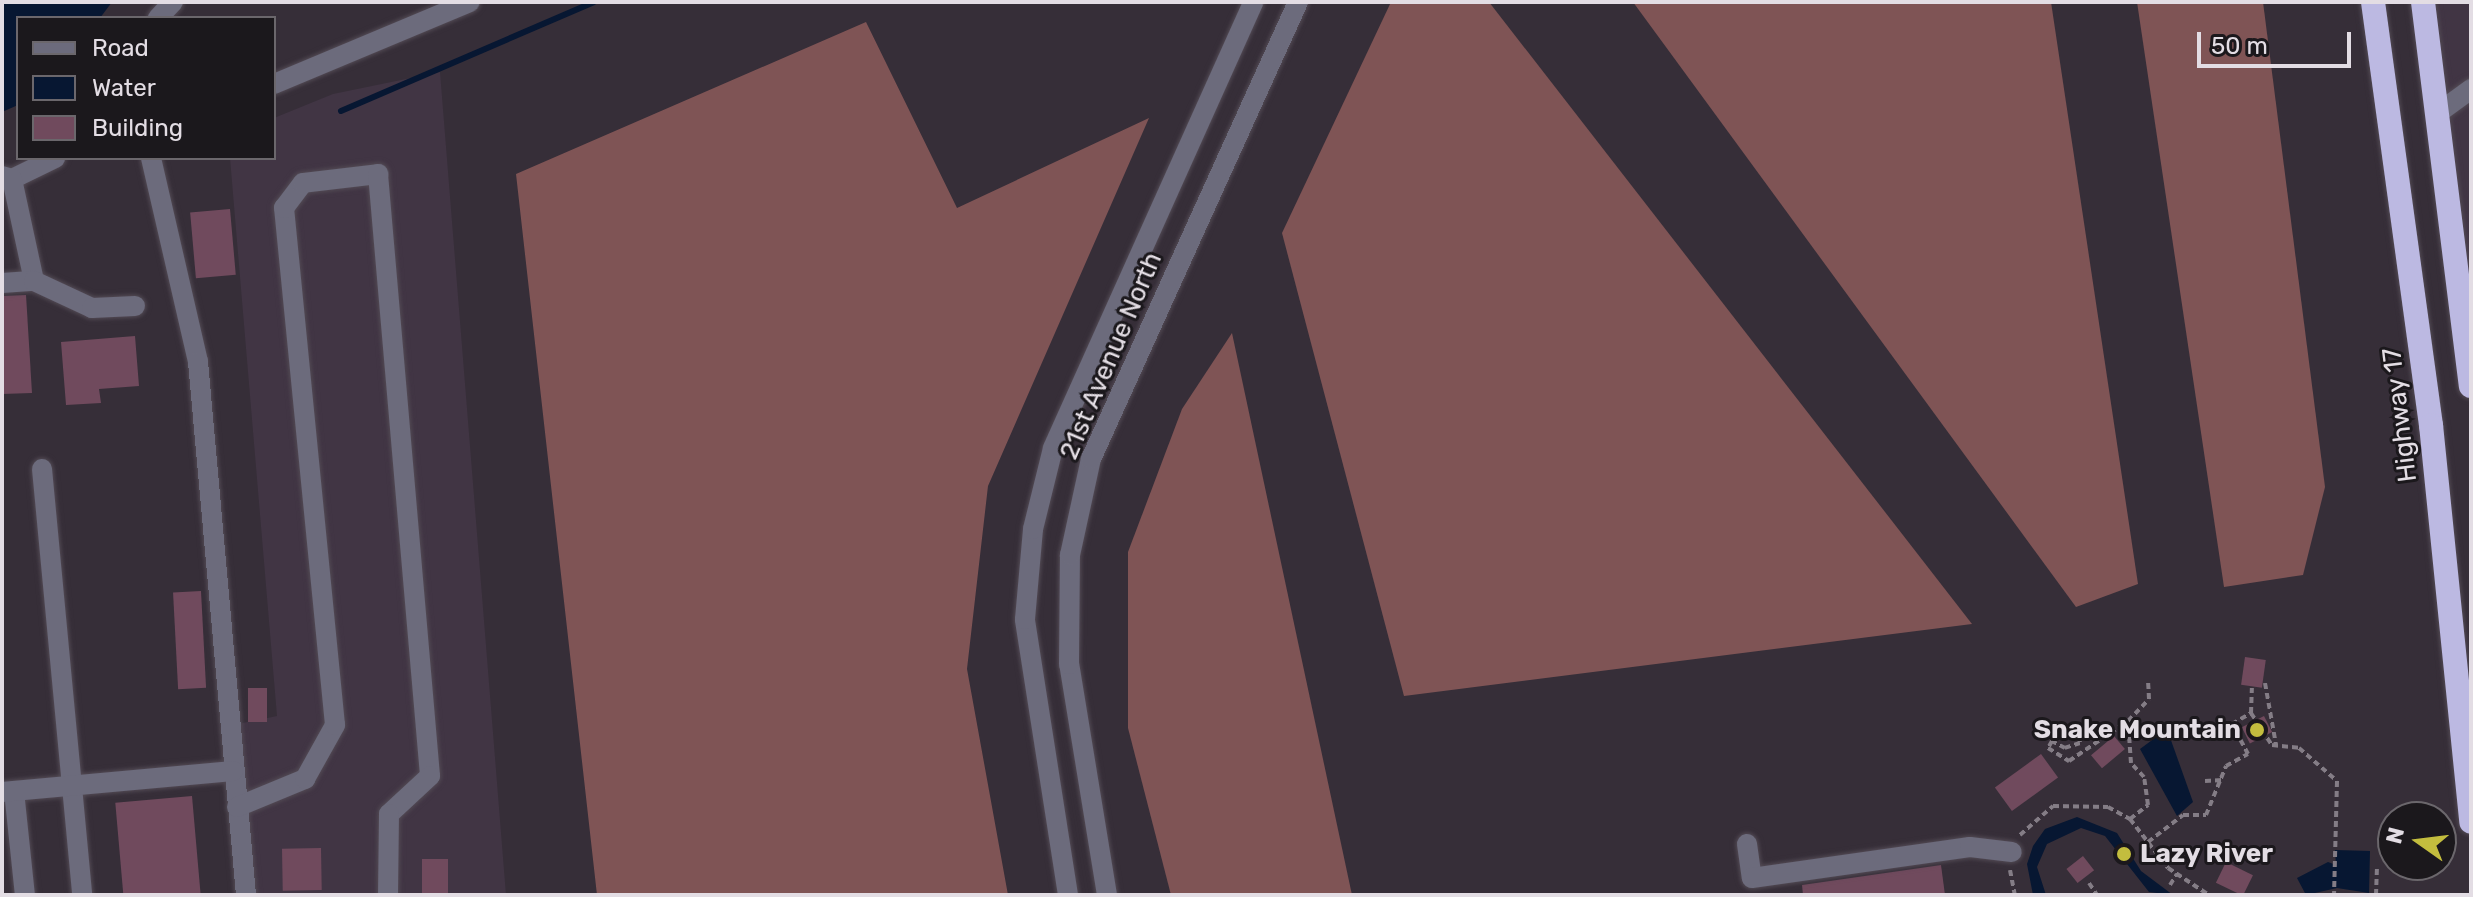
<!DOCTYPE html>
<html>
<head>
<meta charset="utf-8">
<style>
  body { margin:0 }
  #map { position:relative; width:2473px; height:897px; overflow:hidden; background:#362e38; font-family:Rubik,sans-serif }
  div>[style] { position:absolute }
  .built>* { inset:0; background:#413544 }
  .forest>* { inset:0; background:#7f5455 }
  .water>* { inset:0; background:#071732 }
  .stream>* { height:6px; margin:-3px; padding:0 3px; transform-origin:3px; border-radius:3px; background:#071732 }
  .building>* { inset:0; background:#704a5d; transform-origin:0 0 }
  .path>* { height:4px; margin-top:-2px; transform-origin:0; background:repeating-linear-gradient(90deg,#847d86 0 6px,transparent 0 10px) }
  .roads { filter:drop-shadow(0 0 2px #524a54) drop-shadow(0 0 2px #524a54) }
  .minor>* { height:20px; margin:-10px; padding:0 10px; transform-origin:10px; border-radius:10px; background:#6c6b7c }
  .highway>* { height:24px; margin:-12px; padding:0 12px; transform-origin:12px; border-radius:12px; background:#bcb9e2 }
  .dots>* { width:22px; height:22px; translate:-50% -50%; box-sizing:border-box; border:4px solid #1b181c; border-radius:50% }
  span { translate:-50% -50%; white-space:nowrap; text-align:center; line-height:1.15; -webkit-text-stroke:6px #1b181c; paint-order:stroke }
  .street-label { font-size:26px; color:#e3dde4 }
  .poi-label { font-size:26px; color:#e3dde4; font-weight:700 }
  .right { translate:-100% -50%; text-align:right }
  .left { translate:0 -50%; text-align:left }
  .frame { position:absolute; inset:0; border:4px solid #e3dde4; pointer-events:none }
  .legend { position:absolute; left:16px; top:16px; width:260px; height:144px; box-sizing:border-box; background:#1b181c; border:2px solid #6b676c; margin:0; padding:10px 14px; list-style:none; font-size:24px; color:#e3dde4 }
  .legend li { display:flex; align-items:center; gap:16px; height:40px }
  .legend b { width:40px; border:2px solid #6b676c }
  .north { position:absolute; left:2377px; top:801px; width:80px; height:80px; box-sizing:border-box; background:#1b181c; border:2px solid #6b676c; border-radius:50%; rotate:284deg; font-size:22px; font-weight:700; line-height:32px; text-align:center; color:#e3dde4 }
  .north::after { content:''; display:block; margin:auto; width:28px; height:36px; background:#c3bd3e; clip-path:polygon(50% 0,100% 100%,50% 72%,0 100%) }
  .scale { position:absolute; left:2197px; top:32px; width:154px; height:36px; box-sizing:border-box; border:4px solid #e3dde4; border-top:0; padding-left:10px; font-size:24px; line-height:28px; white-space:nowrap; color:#e3dde4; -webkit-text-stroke:6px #1b181c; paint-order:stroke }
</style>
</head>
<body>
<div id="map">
  <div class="built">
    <i style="clip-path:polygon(2422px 2px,2471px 2px,2471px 382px)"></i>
    <i style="clip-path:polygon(440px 72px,506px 895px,248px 895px,233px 725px,277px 716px,230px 158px,274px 158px,274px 118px,333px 94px)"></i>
  </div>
  <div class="forest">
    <i style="clip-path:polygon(1391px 2px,1489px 2px,1972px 624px,1404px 696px,1282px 233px)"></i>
    <i style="clip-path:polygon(1633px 2px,2051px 2px,2138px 584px,2076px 607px)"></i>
    <i style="clip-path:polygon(2137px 2px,2263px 2px,2325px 487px,2303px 575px,2224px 587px)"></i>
    <i style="clip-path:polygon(866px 22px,957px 208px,1149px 118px,988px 486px,967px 669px,1008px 895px,597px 895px,516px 174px)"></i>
    <i style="clip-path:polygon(1232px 333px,1352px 895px,1171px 895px,1128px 728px,1128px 552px,1182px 409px)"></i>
  </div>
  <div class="water">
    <i style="clip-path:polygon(2px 2px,112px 2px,100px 18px,18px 18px,18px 105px,2px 112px)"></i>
    <i style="clip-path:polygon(2167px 729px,2193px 802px,2177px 816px,2140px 749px)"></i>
    <i style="clip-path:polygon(2077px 817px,2117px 833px,2141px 871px,2173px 895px,2149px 892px,2105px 836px,2081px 828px,2047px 844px,2037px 867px,2046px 895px,2033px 895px,2027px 864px,2033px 846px,2045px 829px)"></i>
    <i style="clip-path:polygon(2335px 850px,2370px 851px,2369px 893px,2337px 888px,2306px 895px,2297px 878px,2328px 862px,2336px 865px)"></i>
  </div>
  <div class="stream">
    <i style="left:341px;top:111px;width:275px;rotate:-23.3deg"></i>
  </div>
  <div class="building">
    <i style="left:230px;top:209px;width:66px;height:40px;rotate:85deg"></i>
    <i style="clip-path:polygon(26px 295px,32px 393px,2px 394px,2px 296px)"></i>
    <i style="clip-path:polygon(135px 336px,139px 386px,99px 389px,101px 403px,66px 405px,61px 342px)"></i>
    <i style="left:201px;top:591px;width:97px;height:28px;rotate:87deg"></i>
    <i style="left:2245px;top:657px;width:21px;height:28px;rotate:8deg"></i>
    <i style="left:248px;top:688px;width:19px;height:34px"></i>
    <i style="left:2264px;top:716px;width:18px;height:25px;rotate:63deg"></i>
    <i style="left:2114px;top:736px;width:17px;height:30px;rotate:50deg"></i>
    <i style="left:2041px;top:754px;width:29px;height:57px;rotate:54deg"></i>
    <i style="left:192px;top:796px;width:99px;height:77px;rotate:85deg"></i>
    <i style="left:321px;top:848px;width:42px;height:39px;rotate:89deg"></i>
    <i style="left:2083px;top:856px;width:18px;height:21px;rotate:52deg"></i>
    <i style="left:422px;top:859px;width:26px;height:36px"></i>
    <i style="left:2226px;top:862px;width:30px;height:23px;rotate:26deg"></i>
    <i style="clip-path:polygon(1941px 865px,1945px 895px,1803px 895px,1802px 885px)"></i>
  </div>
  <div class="path">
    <i style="left:2265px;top:683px;width:63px;rotate:79.9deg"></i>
    <i style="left:2251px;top:713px;width:38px;rotate:57deg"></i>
    <i style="left:2272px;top:745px;width:27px;rotate:6deg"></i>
    <i style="left:2299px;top:748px;width:50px;rotate:41deg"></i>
    <i style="left:2337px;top:781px;width:114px;rotate:91.5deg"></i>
    <i style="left:2079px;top:736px;width:7px;rotate:82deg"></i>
    <i style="left:2080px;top:743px;width:16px;rotate:162deg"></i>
    <i style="left:2065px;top:748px;width:15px;rotate:-152deg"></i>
    <i style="left:2052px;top:741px;width:8px;rotate:120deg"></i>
    <i style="left:2048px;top:748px;width:25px;rotate:32deg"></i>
    <i style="left:2069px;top:761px;width:71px;rotate:-34.1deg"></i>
    <i style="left:2205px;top:781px;width:18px;rotate:-3deg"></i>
    <i style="left:2130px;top:819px;width:23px;rotate:-38deg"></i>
    <i style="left:2148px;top:805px;width:28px;rotate:-98deg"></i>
    <i style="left:2144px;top:777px;width:19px;rotate:-133deg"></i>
    <i style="left:2131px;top:763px;width:42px;rotate:-94.1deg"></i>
    <i style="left:2128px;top:721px;width:30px;rotate:-46deg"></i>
    <i style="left:2149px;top:699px;width:20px;rotate:-93deg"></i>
    <i style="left:2020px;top:835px;width:44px;rotate:-41.3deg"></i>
    <i style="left:2053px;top:806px;width:55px;rotate:1deg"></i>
    <i style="left:2108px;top:807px;width:25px;rotate:29deg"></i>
    <i style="left:2130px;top:819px;width:62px;rotate:52.2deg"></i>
    <i style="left:2168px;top:868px;width:49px;rotate:33.4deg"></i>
    <i style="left:2148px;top:842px;width:44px;rotate:-37.6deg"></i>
    <i style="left:2183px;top:815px;width:23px"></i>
    <i style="left:2206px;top:815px;width:53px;rotate:-67.8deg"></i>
    <i style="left:2226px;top:766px;width:25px;rotate:-29deg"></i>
    <i style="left:2248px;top:754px;width:34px;rotate:-118deg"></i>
    <i style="left:2232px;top:724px;width:22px;rotate:-30deg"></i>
    <i style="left:2251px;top:713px;width:25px;rotate:-88deg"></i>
    <i style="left:2010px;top:870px;width:25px;rotate:79deg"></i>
    <i style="left:2089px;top:883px;width:14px;rotate:56deg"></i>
    <i style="left:2170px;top:885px;width:13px;rotate:-58deg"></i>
    <i style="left:2376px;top:895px;width:29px;rotate:-88deg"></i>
  </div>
  <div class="roads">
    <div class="minor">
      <i style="left:158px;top:18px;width:22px;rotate:-47deg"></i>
      <i style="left:274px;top:84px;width:212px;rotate:-22.7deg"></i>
      <i style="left:2438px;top:113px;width:41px;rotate:-36deg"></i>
      <i style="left:151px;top:158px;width:209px;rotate:77deg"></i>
      <i style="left:198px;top:362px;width:535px;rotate:84.85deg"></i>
      <i style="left:2px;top:176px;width:10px;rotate:17deg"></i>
      <i style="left:12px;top:179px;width:48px;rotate:-26deg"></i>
      <i style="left:12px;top:179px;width:104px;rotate:77.8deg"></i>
      <i style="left:2px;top:283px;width:32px;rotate:-4deg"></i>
      <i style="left:34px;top:281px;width:64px;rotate:25deg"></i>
      <i style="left:92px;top:308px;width:43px;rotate:-2.7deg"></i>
      <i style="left:42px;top:469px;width:428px;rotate:84.6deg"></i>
      <i style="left:14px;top:791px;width:105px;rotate:84deg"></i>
      <i style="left:2px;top:792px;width:232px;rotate:-5.2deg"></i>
      <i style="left:237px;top:807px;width:74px;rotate:-22.4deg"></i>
      <i style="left:305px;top:779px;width:62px;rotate:-60.9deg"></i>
      <i style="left:335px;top:725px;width:520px;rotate:-95.63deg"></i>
      <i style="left:284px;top:208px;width:31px;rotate:-53deg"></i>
      <i style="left:303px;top:183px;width:76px;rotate:-6.8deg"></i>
      <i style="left:378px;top:174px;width:604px;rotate:85.06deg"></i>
      <i style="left:430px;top:776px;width:56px;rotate:137.2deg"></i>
      <i style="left:389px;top:814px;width:81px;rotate:90.7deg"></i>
      <i style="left:1747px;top:844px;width:34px;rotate:82deg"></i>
      <i style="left:1752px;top:878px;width:220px;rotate:-8.1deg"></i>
      <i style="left:1970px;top:847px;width:42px;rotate:6.8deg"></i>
      <i style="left:1068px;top:895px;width:279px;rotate:-98.9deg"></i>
      <i style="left:1025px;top:619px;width:90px;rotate:-84.9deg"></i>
      <i style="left:1033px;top:529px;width:83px;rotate:-76.1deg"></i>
      <i style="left:1053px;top:448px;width:489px;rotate:-65.8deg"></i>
      <i style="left:1107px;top:895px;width:234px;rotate:-99.3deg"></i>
      <i style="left:1069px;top:664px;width:109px;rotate:-89.5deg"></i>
      <i style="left:1070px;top:555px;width:98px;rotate:-77.7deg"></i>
      <i style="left:1091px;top:459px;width:502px;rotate:-65.63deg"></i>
    </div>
    <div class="highway">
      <i style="left:2373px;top:2px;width:427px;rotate:82.2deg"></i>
      <i style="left:2431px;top:425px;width:399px;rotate:84.2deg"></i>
      <i style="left:2423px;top:2px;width:387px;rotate:82.9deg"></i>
    </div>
  </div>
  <div class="dots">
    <i style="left:2257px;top:730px;background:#c3bd3e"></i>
    <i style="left:2124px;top:854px;background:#c3bd3e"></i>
  </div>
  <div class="street-label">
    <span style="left:1111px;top:356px;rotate:-67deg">21st Avenue North</span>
    <span style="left:2400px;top:415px;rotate:-97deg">Highway 17</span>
  </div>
  <div class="poi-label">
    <span class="right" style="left:2241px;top:730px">Snake Mountain</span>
    <span class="left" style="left:2140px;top:854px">Lazy River</span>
  </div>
  <div class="frame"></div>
  <ul class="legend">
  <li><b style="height:10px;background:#6c6b7c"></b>Road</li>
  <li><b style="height:22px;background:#071732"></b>Water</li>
  <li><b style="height:22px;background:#704a5d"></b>Building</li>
  </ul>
  <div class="north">N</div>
  <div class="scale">50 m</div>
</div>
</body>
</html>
